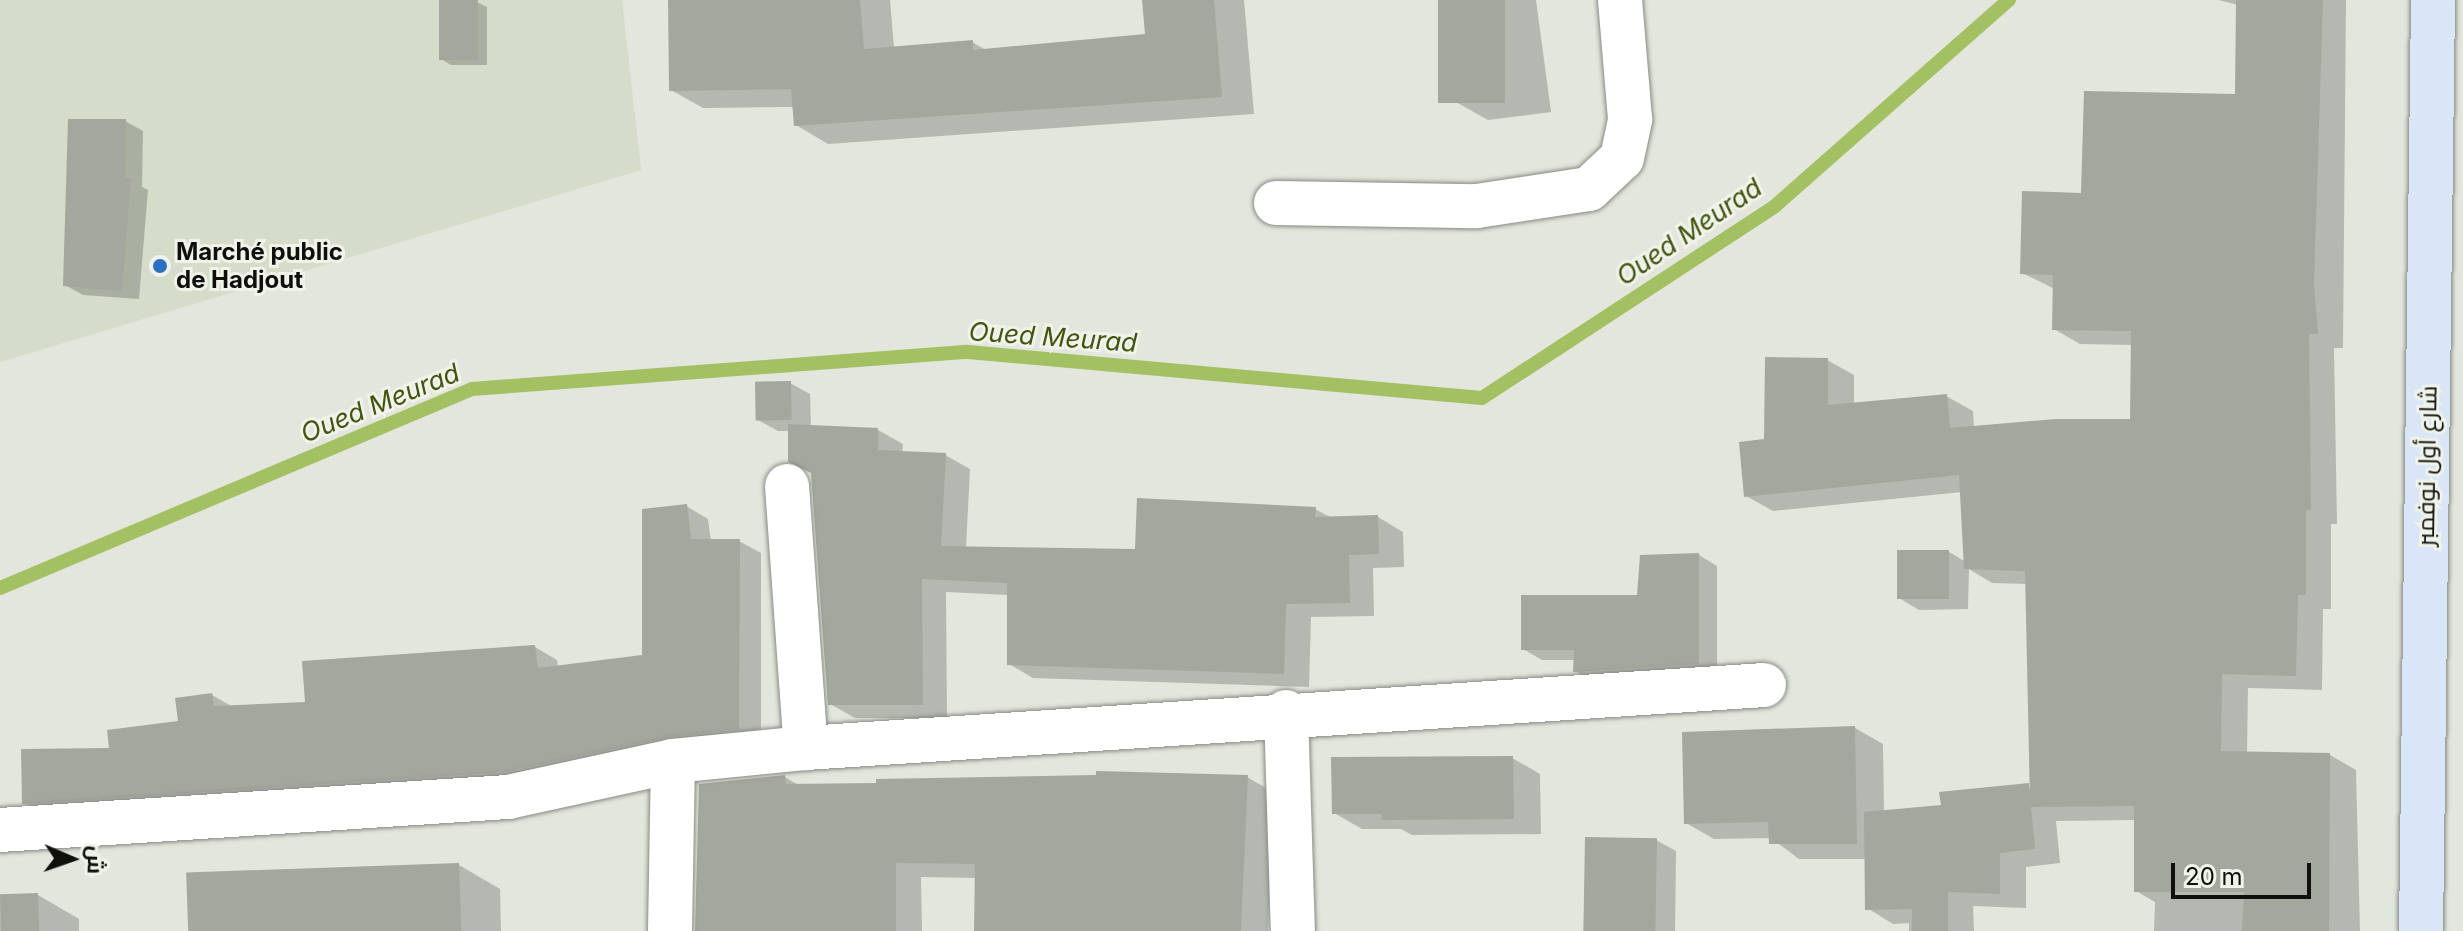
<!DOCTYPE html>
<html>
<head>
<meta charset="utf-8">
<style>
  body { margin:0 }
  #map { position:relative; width:2463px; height:931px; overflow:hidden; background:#e2e6dc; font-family:Inter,Cairo,sans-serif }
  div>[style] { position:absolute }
  .built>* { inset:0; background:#d5dcca }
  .shadow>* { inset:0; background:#0003 }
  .stream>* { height:14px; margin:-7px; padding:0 7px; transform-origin:7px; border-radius:7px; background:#a3c163 }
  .building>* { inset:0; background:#a3a79d; transform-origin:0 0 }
  .roads { filter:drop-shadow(0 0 2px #878b82) drop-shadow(0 0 2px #878b82) }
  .street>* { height:44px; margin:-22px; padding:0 22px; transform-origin:22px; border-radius:22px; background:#fff }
  .primary>* { height:44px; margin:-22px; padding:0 22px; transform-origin:22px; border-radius:22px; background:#d9e6f7 }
  .dots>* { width:22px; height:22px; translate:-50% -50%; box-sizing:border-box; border:4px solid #eff3e9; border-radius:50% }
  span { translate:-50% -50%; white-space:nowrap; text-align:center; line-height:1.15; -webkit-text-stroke:6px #eff3e9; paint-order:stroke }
  .poi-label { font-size:24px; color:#0f100c; font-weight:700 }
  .left { translate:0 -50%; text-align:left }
  .street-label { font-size:24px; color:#0f100c }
  .water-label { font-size:26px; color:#415410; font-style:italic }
  .north { position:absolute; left:32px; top:819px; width:80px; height:80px; -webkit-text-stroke:6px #eff3e9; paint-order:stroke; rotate:92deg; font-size:22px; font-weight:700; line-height:32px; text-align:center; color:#0f100c }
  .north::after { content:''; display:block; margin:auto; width:28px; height:36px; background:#0f100c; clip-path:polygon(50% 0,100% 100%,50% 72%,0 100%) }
  .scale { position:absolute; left:2171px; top:863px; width:140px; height:36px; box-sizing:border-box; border:4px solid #0f100c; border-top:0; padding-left:10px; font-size:24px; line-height:28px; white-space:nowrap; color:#0f100c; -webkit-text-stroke:6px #eff3e9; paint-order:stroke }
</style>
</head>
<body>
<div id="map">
  <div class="built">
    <i style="clip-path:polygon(0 0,622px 0,641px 170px,0 362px)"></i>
  </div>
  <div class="shadow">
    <i style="clip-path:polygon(670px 0,890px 0,894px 48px,972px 42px,986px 50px,1147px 36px,1144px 0,1244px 0,1254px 114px,828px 144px,796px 125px,795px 107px,703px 108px,671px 90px)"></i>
    <i style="clip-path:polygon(1440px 0,1536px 0,1551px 112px,1488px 120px,1454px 101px)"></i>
    <i style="clip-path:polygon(2219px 0,2346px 0,2343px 348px,2334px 348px,2337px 524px,2331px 524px,2331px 609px,2323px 609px,2322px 690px,2248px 688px,2247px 754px,2330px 755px,2356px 770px,2360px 931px,2154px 931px,2155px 902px,2136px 891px,2136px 820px,2056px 821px,2060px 863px,2026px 867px,2026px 908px,1973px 906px,1974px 931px,1909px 931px,1909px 923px,1893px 924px,1867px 908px,1866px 859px,1799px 859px,1771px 838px,1714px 839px,1686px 823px,1855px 728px,1883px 744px,1884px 813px,1943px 807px,2032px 788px,2027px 584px,1992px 583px,1969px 569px,1968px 609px,1919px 610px,1899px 598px,1949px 552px,1966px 562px,1962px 492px,1773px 511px,1746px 496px,1766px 441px,1827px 360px,1854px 375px,1854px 405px,1946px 396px,1973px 411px,1974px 428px,2132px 421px,2133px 345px,2080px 344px,2054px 329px,2055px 289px,2022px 273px,2083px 195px,2237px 96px,2238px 5px)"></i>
    <i style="clip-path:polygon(477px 2px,487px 7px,487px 65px,451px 65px,441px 59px)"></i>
    <i style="clip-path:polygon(125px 121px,143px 131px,142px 187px,148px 190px,139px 299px,83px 295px,65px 285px)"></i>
    <i style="clip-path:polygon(790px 383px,810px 394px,811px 427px,878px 430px,903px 444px,902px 453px,945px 455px,970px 469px,966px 548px,1137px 551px,1315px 509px,1332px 518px,1378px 517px,1403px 532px,1404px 567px,1373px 568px,1374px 616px,1311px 617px,1309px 687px,1033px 678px,1009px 664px,1009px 595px,946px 592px,947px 718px,855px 718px,830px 704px,813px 474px,790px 431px,778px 431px,758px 420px)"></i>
    <i style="clip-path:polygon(686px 506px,708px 519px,711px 541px,739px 541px,761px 553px,761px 741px,528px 784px,46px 815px,24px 802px,111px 750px,181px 722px,212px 695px,233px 707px,307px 704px,535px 647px,557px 660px,558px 667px,644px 657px)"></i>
    <i style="clip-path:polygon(1699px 555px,1717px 566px,1717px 674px,1594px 682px,1575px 671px,1576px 660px,1542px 660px,1523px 649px,1639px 597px)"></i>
    <i style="clip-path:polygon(1512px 758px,1540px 774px,1541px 834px,1412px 835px,1401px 829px,1362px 829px,1334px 813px)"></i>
    <i style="clip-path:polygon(785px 777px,800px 786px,1247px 777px,1273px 792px,1268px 931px,976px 931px,977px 878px,921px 877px,922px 931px,697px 931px)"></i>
    <i style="clip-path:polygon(1656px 840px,1676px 851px,1675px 931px,1586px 931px)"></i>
    <i style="clip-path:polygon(459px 865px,500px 889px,501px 931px,190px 931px)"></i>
    <i style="clip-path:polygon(38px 895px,79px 919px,79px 931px,0 931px,0 896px)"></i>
  </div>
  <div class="stream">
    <i style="left:0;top:588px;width:512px;rotate:-22.86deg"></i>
    <i style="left:472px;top:389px;width:497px;rotate:-4.3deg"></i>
    <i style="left:968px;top:352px;width:516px;rotate:5.11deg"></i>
    <i style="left:1482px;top:398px;width:350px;rotate:-33.2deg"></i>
    <i style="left:1775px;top:206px;width:312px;rotate:-41.4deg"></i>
  </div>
  <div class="building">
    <i style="left:439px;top:0;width:39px;height:60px"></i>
    <i style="clip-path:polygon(668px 0,860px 0,864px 49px,973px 40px,973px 50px,1145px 34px,1142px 0,1214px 0,1222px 97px,794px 126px,791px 89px,669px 91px)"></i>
    <i style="left:1438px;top:0;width:67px;height:103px"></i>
    <i style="clip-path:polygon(2236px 0,2323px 0,2314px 285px,2318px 334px,2309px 334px,2311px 510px,2306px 510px,2306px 595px,2298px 595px,2296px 676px,2222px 674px,2221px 751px,2330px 753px,2329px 931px,2242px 931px,2244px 892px,2134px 892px,2134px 806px,2031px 807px,2035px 849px,2000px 853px,2000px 894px,1948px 892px,1948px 931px,1912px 931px,1912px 909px,1865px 910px,1864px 812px,1941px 805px,1939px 792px,2029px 783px,2030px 801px,2025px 571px,1964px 569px,1959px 475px,1744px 497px,1739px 442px,1764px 439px,1765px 357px,1828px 358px,1828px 405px,1947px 394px,1950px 428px,2056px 419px,2130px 419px,2131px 331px,2052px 330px,2053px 275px,2020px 274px,2022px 191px,2081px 193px,2084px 91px,2235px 94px)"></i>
    <i style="clip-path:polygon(68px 119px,126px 119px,125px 178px,131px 178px,122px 291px,63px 286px)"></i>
    <i style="left:791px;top:381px;width:39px;height:36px;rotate:89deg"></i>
    <i style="clip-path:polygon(788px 424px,878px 428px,878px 450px,946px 453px,941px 546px,1135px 549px,1137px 498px,1316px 507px,1315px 517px,1378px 515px,1379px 554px,1349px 555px,1350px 603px,1286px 604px,1284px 674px,1007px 665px,1007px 583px,922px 579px,923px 705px,828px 705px,811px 473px,788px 462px)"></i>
    <i style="clip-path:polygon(687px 504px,691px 539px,740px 539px,739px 729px,668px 737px,504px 772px,22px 804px,21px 749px,109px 748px,107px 730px,178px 721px,175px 698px,212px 693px,214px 706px,305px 702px,302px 661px,535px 645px,538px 668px,642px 655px,642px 509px)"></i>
    <i style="left:1897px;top:550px;width:52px;height:49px"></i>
    <i style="clip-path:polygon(1699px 553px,1699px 664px,1573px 672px,1574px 650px,1521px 650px,1521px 595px,1637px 595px,1640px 555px)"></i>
    <i style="clip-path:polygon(1855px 726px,1857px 844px,1769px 844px,1768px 822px,1684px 824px,1682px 732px)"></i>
    <i style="clip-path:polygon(1513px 756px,1514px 819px,1382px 820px,1381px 814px,1332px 814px,1331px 757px)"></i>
    <i style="clip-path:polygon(1096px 771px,1248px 775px,1241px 931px,974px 931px,975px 864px,896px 863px,896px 931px,695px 931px,699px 784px,785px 775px,786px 784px,876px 783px,876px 779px,1096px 775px)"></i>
    <i style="left:1585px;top:837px;width:72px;height:94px;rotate:1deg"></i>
    <i style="left:459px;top:863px;width:68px;height:273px;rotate:88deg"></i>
    <i style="left:38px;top:893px;width:38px;height:38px;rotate:88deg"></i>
  </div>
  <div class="roads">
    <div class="street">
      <i style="left:1276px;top:203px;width:201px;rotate:0.9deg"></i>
      <i style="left:1477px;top:206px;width:113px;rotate:-8.6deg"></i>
      <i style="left:1589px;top:189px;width:45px;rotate:-43.2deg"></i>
      <i style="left:1622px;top:158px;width:40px;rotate:-78deg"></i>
      <i style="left:1630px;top:119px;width:119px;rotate:-94.8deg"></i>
      <i style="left:787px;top:486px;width:263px;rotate:85.9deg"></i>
      <i style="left:1286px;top:712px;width:219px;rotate:88.2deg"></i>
      <i style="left:0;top:830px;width:509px;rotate:-3.72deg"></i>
      <i style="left:508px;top:797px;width:169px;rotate:-12.3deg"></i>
      <i style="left:673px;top:761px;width:134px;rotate:-5.6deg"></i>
      <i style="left:806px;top:748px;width:960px;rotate:-3.76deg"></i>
      <i style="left:670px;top:931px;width:170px;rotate:-89deg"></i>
    </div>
    <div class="primary">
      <i style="left:2421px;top:931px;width:931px;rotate:-89.26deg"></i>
    </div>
  </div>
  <div class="dots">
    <i style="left:160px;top:266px;background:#2a70c1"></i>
  </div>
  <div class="poi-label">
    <span class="left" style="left:176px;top:266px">Marché public<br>de Hadjout</span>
  </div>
  <div class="street-label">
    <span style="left:2427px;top:466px;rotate:-89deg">شارع أول نوفمبر</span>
  </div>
  <div class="water-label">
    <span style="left:1689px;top:232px;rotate:-34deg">Oued Meurad</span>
    <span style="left:1053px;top:337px;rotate:4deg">Oued Meurad</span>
    <span style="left:380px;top:403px;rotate:-22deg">Oued Meurad</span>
  </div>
  <div class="north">ش</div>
  <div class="scale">20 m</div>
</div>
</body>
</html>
